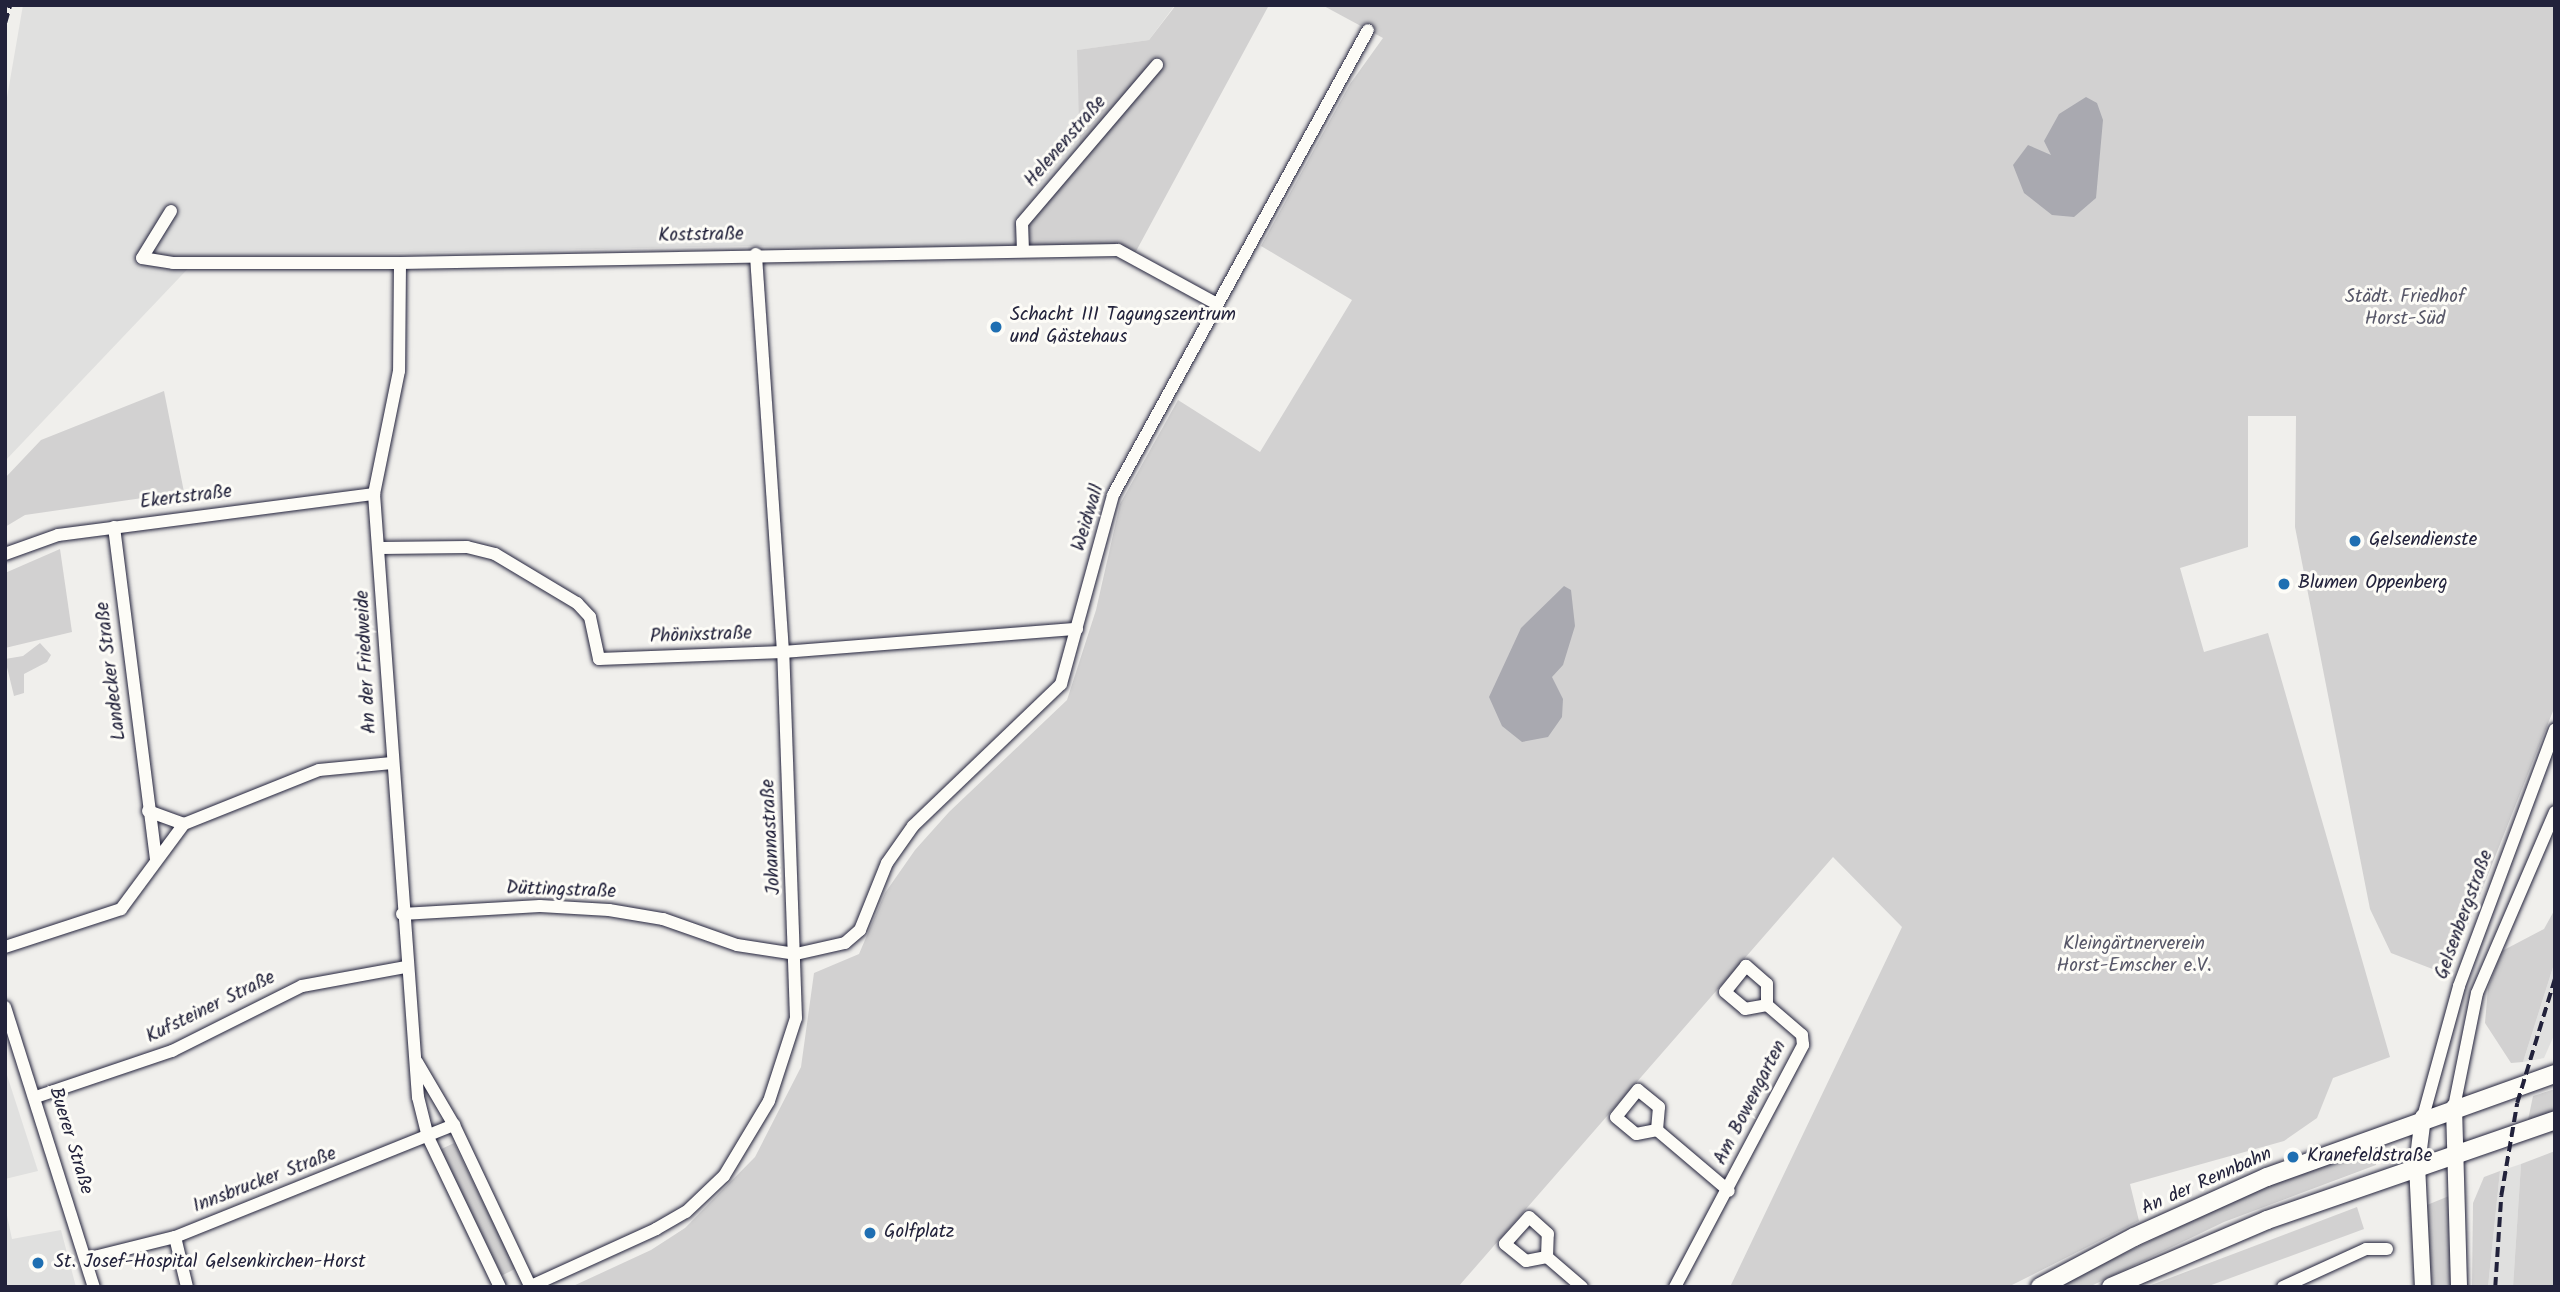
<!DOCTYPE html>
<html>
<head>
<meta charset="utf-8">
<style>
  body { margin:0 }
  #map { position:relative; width:2560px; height:1292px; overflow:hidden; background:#f0efec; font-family:Kalam,sans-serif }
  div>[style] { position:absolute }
  .built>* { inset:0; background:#e0e0df }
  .green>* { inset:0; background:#d2d1d1; transform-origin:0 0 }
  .water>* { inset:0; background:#a9a9b0 }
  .roads { filter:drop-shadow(0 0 2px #22223b) drop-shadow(0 0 2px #22223b) }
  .minor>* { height:12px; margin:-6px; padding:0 6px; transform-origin:6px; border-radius:6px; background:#fdfcf7 }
  .tertiary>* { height:16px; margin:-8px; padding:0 8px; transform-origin:8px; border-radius:8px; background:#fdfcf7 }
  .secondary>* { height:18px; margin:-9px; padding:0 9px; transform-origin:9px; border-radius:9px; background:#fdfcf7 }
  .rail>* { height:3.5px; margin-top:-1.75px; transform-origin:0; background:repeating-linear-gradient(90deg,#22223b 0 10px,transparent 0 15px) }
  .dots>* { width:19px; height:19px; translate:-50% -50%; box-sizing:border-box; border:4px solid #fdfcf7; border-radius:50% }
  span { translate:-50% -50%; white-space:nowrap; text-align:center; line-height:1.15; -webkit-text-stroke:6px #fdfcf7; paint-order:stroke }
  .street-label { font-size:19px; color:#22223b }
  .park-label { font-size:19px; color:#575768 }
  .poi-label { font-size:19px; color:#22223b }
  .left { translate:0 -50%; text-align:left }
  .frame { position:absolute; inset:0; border:7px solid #22223b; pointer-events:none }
</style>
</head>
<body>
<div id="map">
  <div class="built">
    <i style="clip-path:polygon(23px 5px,1175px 5px,1149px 40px,1078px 50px,1080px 157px,1023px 251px,746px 246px,199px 257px,5px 461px,5px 109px)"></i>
    <i style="clip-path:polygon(2555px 961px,2555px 1033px,2544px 1058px,2523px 1062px)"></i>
    <i style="clip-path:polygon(5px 1069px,38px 1171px,5px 1179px)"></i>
    <i style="clip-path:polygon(2521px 1164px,2513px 1287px,2488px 1287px,2500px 1171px)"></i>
    <i style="clip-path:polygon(5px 1206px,12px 1239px,61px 1230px,76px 1287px,5px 1287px)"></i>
  </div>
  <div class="green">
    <i style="clip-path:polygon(1176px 5px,1269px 5px,1134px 255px,1023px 251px,1022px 223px,1080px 157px,1077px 50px,1149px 40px)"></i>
    <i style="clip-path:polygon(1322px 5px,2555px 5px,2555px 706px,2448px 975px,2391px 953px,2370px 909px,2295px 527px,2296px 416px,2248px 416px,2248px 547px,2180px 568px,2204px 652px,2268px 633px,2390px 1057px,2333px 1078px,2317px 1118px,2284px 1141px,2130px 1184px,2139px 1221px,2008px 1287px,1730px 1287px,1902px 927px,1833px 857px,1458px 1287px,571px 1287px,651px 1250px,685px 1228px,755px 1157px,801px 1067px,814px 973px,859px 954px,885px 893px,915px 850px,949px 812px,1067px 700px,1096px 610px,1120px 504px,1178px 400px,1260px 452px,1352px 300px,1261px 246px,1350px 84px,1383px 38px)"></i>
    <i style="clip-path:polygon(164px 391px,184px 492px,25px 515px,5px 527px,5px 478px,41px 440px)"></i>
    <i style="clip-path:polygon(60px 549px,72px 632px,5px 648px,5px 573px)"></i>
    <i style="clip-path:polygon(40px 643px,51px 655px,47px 662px,24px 674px,24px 693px,14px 696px,5px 659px,23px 656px)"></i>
    <i style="clip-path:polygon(2555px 909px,2555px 961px,2523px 1062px,2511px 1063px,2485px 1023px,2488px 988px,2502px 951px,2544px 929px)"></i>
    <i style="clip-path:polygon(2555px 1089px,2555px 1111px,2528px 1120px,2533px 1096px)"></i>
    <i style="left:454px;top:1143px;width:140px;height:15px;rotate:64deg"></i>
    <i style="clip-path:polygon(2377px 1143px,2376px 1165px,2224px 1222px,2089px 1287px,2055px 1287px,2243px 1196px)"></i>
    <i style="clip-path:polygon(2555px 1151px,2555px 1287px,2513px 1287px,2521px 1164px)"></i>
    <i style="clip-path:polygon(2500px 1171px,2488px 1287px,2472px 1287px,2473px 1203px,2484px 1177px)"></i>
    <i style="clip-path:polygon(2449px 1196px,2451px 1287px,2431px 1287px,2427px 1205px)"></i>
    <i style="clip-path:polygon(2357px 1207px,2364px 1229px,2206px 1287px,2146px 1287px)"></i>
  </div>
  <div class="water">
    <i style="clip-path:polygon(2086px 97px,2097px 103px,2103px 120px,2096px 198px,2074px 217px,2052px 215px,2024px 193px,2013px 165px,2028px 145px,2051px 155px,2044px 141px,2059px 114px)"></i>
    <i style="clip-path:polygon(1564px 586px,1571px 590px,1575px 626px,1563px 665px,1552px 677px,1563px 699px,1562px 717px,1548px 737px,1522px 742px,1502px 726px,1489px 697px,1521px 628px)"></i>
  </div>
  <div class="roads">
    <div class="minor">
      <i style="left:171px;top:211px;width:55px;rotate:121.7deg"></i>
      <i style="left:142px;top:258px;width:31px;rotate:9deg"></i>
      <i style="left:173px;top:263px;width:227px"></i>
      <i style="left:400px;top:263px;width:718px;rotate:-1.04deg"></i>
      <i style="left:1118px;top:250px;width:113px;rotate:28.6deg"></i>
      <i style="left:1023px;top:251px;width:28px;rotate:-92deg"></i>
      <i style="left:1022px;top:223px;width:208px;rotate:-49.5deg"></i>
      <i style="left:400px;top:263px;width:108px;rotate:90.5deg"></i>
      <i style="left:399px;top:371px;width:126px;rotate:101.5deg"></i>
      <i style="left:374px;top:494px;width:605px;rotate:85.83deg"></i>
      <i style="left:418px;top:1097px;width:41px;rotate:76deg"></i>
      <i style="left:428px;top:1137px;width:166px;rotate:64.4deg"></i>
      <i style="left:114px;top:527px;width:335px;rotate:82.8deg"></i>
      <i style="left:380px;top:548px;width:87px;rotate:-0.7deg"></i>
      <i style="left:467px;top:547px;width:29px;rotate:14deg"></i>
      <i style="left:495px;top:554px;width:96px;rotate:30.9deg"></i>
      <i style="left:577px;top:603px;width:19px;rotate:47deg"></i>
      <i style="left:590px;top:617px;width:43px;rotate:77.9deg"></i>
      <i style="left:599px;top:659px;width:184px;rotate:-2.2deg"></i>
      <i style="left:783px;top:652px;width:295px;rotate:-4.5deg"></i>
      <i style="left:5px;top:554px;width:56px;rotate:-19.7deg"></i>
      <i style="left:58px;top:535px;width:319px;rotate:-7.4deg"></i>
      <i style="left:148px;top:811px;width:38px;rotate:20deg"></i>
      <i style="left:402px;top:914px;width:138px;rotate:-3.3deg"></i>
      <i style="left:540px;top:906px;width:69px;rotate:3.3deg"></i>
      <i style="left:609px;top:910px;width:55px;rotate:9.5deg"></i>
      <i style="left:663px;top:919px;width:78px;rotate:19.4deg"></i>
      <i style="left:737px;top:945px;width:60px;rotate:8.7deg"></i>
      <i style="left:796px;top:954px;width:50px;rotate:-12.7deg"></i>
      <i style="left:845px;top:943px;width:20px;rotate:-41deg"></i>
      <i style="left:860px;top:930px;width:72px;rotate:-68.1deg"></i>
      <i style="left:887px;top:863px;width:45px;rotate:-54.9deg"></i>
      <i style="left:913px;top:826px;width:205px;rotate:-43.8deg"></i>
      <i style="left:1061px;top:684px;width:196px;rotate:-74.6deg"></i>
      <i style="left:1113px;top:495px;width:530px;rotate:-61.26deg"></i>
      <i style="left:5px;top:947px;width:122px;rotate:-18.1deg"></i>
      <i style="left:121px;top:909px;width:106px;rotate:-53.5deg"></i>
      <i style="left:184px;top:824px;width:145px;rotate:-21.8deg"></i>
      <i style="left:319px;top:770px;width:73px;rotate:-5.5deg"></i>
      <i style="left:5px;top:1007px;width:294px;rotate:72.4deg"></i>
      <i style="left:417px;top:1062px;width:73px;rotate:59.6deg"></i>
      <i style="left:454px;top:1125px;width:178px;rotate:64.7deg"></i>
      <i style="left:36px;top:1097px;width:144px;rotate:-18.7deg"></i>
      <i style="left:172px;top:1051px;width:145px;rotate:-26.6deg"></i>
      <i style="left:302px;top:986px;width:106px;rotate:-10.4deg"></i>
      <i style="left:2454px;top:1107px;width:116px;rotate:-78.6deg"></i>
      <i style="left:2477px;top:993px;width:197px;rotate:-66.7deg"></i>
      <i style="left:2423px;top:1117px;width:136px;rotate:-74.6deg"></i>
      <i style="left:2459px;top:986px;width:274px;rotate:-69.5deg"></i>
      <i style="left:1657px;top:1130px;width:21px;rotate:169deg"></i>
      <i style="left:1636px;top:1134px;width:26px;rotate:-140deg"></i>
      <i style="left:1616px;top:1117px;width:35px;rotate:-51deg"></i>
      <i style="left:1638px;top:1090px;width:27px;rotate:39deg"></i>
      <i style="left:1659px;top:1107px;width:23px;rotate:95deg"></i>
      <i style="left:1657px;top:1130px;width:94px;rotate:40.3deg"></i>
      <i style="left:175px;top:1237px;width:51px;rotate:76.5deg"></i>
      <i style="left:1547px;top:1257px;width:23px;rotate:-88deg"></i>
      <i style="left:1548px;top:1234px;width:25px;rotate:-138deg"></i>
      <i style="left:1529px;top:1217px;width:36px;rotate:132deg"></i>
      <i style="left:1505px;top:1244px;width:27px;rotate:39deg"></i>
      <i style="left:1526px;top:1261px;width:21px;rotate:-11deg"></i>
      <i style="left:1547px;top:1257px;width:46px;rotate:40.6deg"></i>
      <i style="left:86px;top:1259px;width:92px;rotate:-13.9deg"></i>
      <i style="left:175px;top:1237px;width:301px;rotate:-21.9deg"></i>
      <i style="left:529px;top:1287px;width:140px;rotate:-24.5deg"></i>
      <i style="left:656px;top:1229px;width:34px;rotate:-30deg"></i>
      <i style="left:686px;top:1212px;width:52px;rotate:-43.5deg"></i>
      <i style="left:724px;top:1176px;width:87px;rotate:-59deg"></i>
      <i style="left:769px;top:1101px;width:87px;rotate:-72deg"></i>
      <i style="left:796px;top:1018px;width:366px;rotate:-92deg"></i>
      <i style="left:783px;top:652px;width:399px;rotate:-93.9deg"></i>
      <i style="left:1675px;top:1287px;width:274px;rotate:-62.1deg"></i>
      <i style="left:1803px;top:1045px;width:10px;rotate:-96deg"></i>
      <i style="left:1802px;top:1035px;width:46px;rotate:-139.4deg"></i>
      <i style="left:1767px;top:1005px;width:21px;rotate:-90deg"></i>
      <i style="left:1767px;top:984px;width:28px;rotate:-139deg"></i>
      <i style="left:1746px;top:966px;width:33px;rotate:129deg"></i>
      <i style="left:1725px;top:992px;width:26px;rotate:40deg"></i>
      <i style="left:1745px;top:1009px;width:22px;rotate:-10deg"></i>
      <i style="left:2283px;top:1287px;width:91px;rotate:-24.6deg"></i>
      <i style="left:2366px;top:1249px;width:21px"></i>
    </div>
    <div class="tertiary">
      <i style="left:2454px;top:1107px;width:180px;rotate:88.4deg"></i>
      <i style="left:2423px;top:1117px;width:48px;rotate:97.1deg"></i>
      <i style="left:2417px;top:1165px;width:122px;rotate:87.2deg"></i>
    </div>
    <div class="secondary">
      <i style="left:2040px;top:1287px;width:106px;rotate:-28deg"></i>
      <i style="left:2134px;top:1237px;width:146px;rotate:-24.3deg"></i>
      <i style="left:2267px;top:1177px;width:306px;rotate:-19.7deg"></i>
      <i style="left:2111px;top:1287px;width:170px;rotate:-23.2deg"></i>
      <i style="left:2267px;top:1220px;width:305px;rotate:-19.1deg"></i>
    </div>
  </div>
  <div class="rail">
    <i style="left:5px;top:23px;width:19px;rotate:-74deg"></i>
    <i style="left:2495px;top:1287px;width:91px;rotate:-86.2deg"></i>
    <i style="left:2501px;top:1196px;width:94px;rotate:-80.2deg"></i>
    <i style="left:2517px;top:1103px;width:131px;rotate:-73.1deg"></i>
  </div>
  <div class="dots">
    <i style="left:996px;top:327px;background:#1f6fb2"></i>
    <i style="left:2355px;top:541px;background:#1f6fb2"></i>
    <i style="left:2284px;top:584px;background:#1f6fb2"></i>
    <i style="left:2293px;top:1157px;background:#1f6fb2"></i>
    <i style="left:870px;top:1233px;background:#1f6fb2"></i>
    <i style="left:38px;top:1263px;background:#1f6fb2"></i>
  </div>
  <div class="street-label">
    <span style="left:1066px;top:142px;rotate:-49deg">Helenenstraße</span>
    <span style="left:701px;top:236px;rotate:-1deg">Koststraße</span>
    <span style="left:186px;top:498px;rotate:-7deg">Ekertstraße</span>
    <span style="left:1089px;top:518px;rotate:-73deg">Weidwall</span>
    <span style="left:701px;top:636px;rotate:-2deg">Phönixstraße</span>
    <span style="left:367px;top:662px;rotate:-93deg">An der Friedweide</span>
    <span style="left:112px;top:671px;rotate:-97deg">Landecker Straße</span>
    <span style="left:772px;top:837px;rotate:-93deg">Johannastraße</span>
    <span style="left:561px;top:891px;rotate:2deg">Düttingstraße</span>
    <span style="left:2465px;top:915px;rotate:-70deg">Gelsenbergstraße</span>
    <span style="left:211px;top:1008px;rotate:-26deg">Kufsteiner Straße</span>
    <span style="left:1751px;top:1103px;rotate:-63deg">Am Bowengarten</span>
    <span style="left:70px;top:1141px;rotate:73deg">Buerer Straße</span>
    <span style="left:265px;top:1181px;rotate:-21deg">Innsbrucker Straße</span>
    <span style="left:2207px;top:1182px;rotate:-24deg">An der Rennbahn</span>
  </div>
  <div class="park-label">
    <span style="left:2405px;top:309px">Städt. Friedhof<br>Horst-Süd</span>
    <span style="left:2134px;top:956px">Kleingärtnerverein<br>Horst-Emscher e.V.</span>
  </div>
  <div class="poi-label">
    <span class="left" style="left:1010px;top:327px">Schacht III Tagungszentrum<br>und Gästehaus</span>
    <span class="left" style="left:2369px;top:541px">Gelsendienste</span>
    <span class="left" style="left:2298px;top:584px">Blumen Oppenberg</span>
    <span class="left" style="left:2307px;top:1157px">Kranefeldstraße</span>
    <span class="left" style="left:884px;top:1233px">Golfplatz</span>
    <span class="left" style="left:54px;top:1263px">St. Josef-Hospital Gelsenkirchen-Horst</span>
  </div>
  <div class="frame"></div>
</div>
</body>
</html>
